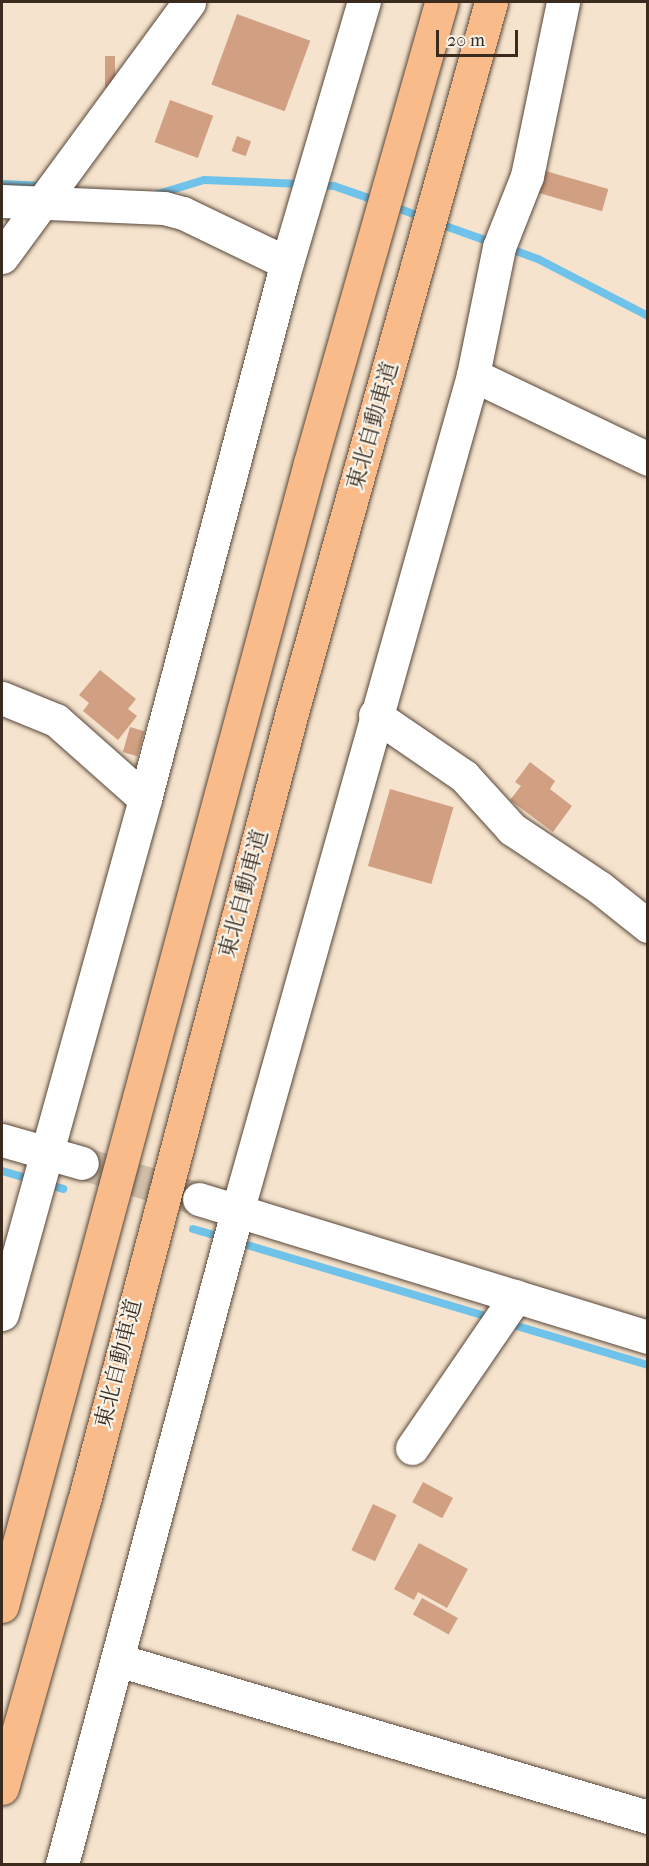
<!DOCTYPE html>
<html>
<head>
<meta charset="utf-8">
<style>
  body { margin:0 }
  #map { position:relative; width:649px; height:1866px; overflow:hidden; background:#f5e3cd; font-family:"IM FELL French Canon","Noto Serif JP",serif }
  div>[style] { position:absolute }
  .stream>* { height:8px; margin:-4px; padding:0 4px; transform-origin:4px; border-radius:4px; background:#6fc3eb }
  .building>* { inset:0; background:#d1a083; transform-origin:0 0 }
  .minor-tunnel>* { height:33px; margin-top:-16.5px; transform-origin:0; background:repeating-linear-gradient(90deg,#d0beaa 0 33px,transparent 0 49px) }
  .roads { filter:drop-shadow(0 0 2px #574638) drop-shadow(0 0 2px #574638) }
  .minor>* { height:33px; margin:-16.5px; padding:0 16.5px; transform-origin:16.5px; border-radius:16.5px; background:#fff }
  .highway>* { height:33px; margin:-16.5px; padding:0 16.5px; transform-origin:16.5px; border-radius:16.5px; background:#fabb8b }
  span { translate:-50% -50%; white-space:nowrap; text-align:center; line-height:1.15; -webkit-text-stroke:4.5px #f7f3e8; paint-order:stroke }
  .street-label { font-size:22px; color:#3b2a1e }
  .frame { position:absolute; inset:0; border:3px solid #3b2a1e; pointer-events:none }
  .scale { position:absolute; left:436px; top:30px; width:82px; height:27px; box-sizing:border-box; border:3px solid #3b2a1e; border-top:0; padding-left:8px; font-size:18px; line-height:21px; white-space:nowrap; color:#3b2a1e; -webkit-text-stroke:4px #f7f3e8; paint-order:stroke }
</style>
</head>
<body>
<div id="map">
  <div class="stream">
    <i style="left:2px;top:184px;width:42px;rotate:2.7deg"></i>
    <i style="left:318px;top:185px;width:16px;rotate:4deg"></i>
    <i style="left:334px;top:186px;width:46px;rotate:19.2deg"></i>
    <i style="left:158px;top:194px;width:48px;rotate:-16.9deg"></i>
    <i style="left:204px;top:180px;width:98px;rotate:2.3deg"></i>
    <i style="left:389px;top:205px;width:38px;rotate:20deg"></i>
    <i style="left:437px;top:223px;width:59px;rotate:19.7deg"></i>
    <i style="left:505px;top:247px;width:35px;rotate:20deg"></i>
    <i style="left:538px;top:259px;width:124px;rotate:27.4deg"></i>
    <i style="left:2px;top:1171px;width:32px;rotate:16deg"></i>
    <i style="left:46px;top:1184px;width:18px;rotate:16deg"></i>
    <i style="left:193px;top:1229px;width:33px;rotate:16deg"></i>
    <i style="left:237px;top:1242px;width:266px;rotate:16.6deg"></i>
    <i style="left:507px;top:1323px;width:147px;rotate:16.6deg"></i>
  </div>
  <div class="building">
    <i style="left:237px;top:14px;width:78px;height:75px;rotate:20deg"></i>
    <i style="left:105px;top:56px;width:10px;height:32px"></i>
    <i style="left:170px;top:100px;width:46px;height:45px;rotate:20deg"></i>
    <i style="left:237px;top:136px;width:15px;height:16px;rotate:20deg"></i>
    <i style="left:542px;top:170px;width:69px;height:23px;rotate:16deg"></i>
    <i style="clip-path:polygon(100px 670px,136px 699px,128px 709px,137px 716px,118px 740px,83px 711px,89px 703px,79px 695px)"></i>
    <i style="left:130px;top:727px;width:15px;height:26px;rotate:16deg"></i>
    <i style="clip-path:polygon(530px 762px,555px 781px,550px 789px,572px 806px,553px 832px,510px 800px,521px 786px,515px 782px)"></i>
    <i style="left:390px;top:789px;width:66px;height:80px;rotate:16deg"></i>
    <i style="left:423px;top:1482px;width:34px;height:23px;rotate:28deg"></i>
    <i style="left:373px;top:1504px;width:26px;height:51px;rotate:25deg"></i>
    <i style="clip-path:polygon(419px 1543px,468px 1569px,447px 1608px,418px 1592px,414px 1600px,394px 1589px)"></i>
    <i style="left:422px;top:1598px;width:41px;height:19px;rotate:29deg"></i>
  </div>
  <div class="minor-tunnel">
    <i style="left:82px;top:1163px;width:122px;rotate:17.1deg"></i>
  </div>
  <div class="roads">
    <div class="minor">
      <i style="left:2px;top:201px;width:162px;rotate:2.5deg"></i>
      <i style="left:164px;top:208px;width:20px;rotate:15deg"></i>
      <i style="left:183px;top:213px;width:115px;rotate:25.7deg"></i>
      <i style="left:2px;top:257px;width:316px;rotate:-53.7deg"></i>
      <i style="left:473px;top:375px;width:194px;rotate:25.6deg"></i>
      <i style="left:2px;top:698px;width:58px;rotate:22.2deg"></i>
      <i style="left:56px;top:720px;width:119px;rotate:41.6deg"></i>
      <i style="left:375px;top:715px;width:108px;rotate:34.4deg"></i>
      <i style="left:464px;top:776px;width:72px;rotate:47.8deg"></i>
      <i style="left:512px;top:829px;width:105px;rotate:33.7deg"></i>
      <i style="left:599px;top:887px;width:63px;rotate:38.5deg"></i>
      <i style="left:2px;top:1140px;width:83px;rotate:16deg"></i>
      <i style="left:199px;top:1199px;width:470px;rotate:17.1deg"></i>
      <i style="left:2px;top:1314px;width:534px;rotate:-74.48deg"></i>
      <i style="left:145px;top:799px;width:544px;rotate:-75.2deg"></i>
      <i style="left:284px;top:273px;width:283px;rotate:-73.6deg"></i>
      <i style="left:412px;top:1448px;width:184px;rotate:-55.6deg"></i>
      <i style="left:118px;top:1660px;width:553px;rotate:16.5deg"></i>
      <i style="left:62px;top:1864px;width:675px;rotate:-74.98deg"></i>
      <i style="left:237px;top:1212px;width:870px;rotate:-74.25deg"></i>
      <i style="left:473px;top:375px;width:131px;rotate:-78.5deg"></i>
      <i style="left:499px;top:247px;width:76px;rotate:-68.5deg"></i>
      <i style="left:527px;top:176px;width:178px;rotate:-78.3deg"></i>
    </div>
    <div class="highway">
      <i style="left:2px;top:1606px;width:1184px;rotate:-74.92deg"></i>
      <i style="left:310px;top:463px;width:479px;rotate:-74.1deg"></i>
      <i style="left:2px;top:1788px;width:298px;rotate:-74.1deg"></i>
      <i style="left:84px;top:1501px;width:816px;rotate:-75.23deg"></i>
      <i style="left:292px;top:712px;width:737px;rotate:-74.34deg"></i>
    </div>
  </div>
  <div class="street-label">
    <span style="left:373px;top:426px;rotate:-74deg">東北自動車道</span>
    <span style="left:244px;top:894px;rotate:-75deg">東北自動車道</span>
    <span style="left:119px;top:1364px;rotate:-76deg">東北自動車道</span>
  </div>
  <div class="frame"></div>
  <div class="scale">20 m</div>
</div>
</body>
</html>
